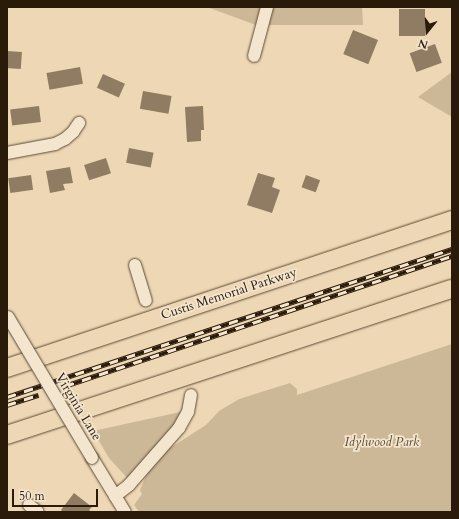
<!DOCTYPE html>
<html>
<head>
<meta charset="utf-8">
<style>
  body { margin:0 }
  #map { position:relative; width:459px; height:519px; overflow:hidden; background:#edd7b4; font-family:Cardo,serif }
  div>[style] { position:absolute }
  .green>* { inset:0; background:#ccb797 }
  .building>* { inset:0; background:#8f7c62; transform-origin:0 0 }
  .roads { filter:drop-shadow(0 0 1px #5b4934) drop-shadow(0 0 1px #5b4934) }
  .minor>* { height:12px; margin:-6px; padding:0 6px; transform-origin:6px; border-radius:6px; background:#f3e5ce }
  .highway>* { height:18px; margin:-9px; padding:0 9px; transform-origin:9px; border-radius:9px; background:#edd7b4 }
  .rail>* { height:4.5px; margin-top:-2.25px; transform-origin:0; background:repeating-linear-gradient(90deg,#f3e5ce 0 9px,#2a1a0a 0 18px); box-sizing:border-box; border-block:1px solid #2a1a0a }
  .bridges { filter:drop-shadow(0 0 1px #5b4934) drop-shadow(0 0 1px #5b4934) }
  .minor-bridge>* { height:12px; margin:-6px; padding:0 6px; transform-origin:6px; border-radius:6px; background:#f3e5ce }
  span { translate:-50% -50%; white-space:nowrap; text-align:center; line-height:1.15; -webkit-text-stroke:3.5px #f3e5ce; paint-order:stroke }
  .street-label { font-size:13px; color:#2a1a0a }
  .park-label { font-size:13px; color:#5b4934; font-style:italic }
  .frame { position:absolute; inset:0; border:8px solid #2a1a0a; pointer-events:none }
  .north { position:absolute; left:407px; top:12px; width:40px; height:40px; -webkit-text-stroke:3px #f3e5ce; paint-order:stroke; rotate:198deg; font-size:11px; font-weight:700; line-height:16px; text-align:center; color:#2a1a0a }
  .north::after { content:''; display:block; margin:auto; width:14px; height:18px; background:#2a1a0a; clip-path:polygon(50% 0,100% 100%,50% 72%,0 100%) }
  .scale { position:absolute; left:12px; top:489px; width:86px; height:18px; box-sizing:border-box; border:2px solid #2a1a0a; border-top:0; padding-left:5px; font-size:12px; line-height:14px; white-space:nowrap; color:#2a1a0a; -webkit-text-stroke:3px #f3e5ce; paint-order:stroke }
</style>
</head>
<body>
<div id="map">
  <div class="green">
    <i style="clip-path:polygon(207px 7px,362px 7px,363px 25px,256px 25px)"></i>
    <i style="clip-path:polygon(452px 72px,452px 117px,418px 97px)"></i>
    <i style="clip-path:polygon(452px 344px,452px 512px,139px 512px,134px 505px,142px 494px,140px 490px,153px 459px,206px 425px,219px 411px,239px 399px,290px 383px,297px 389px,297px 395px)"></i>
    <i style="clip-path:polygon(185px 411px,129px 480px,109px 458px,93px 431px)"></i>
  </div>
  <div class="building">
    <i style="left:399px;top:9px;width:26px;height:27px"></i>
    <i style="left:353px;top:30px;width:27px;height:26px;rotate:22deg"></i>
    <i style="left:435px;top:44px;width:20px;height:27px;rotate:70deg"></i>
    <i style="left:7px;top:51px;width:15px;height:17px;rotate:4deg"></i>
    <i style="left:80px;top:67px;width:17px;height:34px;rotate:80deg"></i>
    <i style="left:103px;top:74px;width:24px;height:15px;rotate:24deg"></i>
    <i style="left:143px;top:91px;width:29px;height:18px;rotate:10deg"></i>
    <i style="left:39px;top:106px;width:16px;height:29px;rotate:83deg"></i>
    <i style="clip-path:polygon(203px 106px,204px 130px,201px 130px,201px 141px,187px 142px,185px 107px)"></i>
    <i style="left:129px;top:148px;width:25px;height:15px;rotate:11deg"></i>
    <i style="left:106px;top:158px;width:16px;height:23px;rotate:72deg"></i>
    <i style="clip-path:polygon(70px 167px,73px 183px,63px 184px,65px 190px,50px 193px,46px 171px)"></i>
    <i style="clip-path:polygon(258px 173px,275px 178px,272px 187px,280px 190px,272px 213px,247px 205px)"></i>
    <i style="left:31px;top:175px;width:15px;height:23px;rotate:82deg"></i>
    <i style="left:306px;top:175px;width:15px;height:13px;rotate:20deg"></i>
    <i style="clip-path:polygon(74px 493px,92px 507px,89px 510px,92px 512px,63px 512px,61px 510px)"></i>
  </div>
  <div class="roads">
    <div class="minor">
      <i style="left:254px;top:56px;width:51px;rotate:-75.1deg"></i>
      <i style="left:7px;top:153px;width:49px;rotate:-10.6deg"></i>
      <i style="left:55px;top:144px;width:11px;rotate:-27deg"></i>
      <i style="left:65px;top:139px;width:11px;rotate:-41deg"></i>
      <i style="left:73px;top:132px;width:11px;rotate:-56deg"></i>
      <i style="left:135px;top:265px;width:37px;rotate:73deg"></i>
      <i style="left:92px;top:458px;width:63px;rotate:58.6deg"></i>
      <i style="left:115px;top:496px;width:18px;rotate:-38deg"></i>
      <i style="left:129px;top:485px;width:76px;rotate:-48.7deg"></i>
      <i style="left:179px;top:428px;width:18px;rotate:-61deg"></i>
      <i style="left:188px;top:412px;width:17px;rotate:-80deg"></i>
      <i style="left:29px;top:505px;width:11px;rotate:38deg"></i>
    </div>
    <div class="highway">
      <i style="left:7px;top:368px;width:469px;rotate:-18.4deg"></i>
      <i style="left:7px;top:435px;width:468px;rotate:-18.2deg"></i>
    </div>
  </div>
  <div class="rail">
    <i style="left:65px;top:386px;width:408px;rotate:-18.6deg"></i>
    <i style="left:7px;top:397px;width:469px;rotate:-18.4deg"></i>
    <i style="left:7px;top:405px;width:33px;rotate:-18deg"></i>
  </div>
  <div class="bridges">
    <div class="minor-bridge">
      <i style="left:8px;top:317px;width:164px;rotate:59.2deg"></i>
    </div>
  </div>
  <div class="street-label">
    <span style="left:229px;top:294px;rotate:-18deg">Custis Memorial Parkway</span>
    <span style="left:78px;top:407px;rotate:59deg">Virginia Lane</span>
  </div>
  <div class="park-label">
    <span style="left:382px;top:442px">Idylwood Park</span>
  </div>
  <div class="frame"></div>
  <div class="north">N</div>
  <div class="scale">50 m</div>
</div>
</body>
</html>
